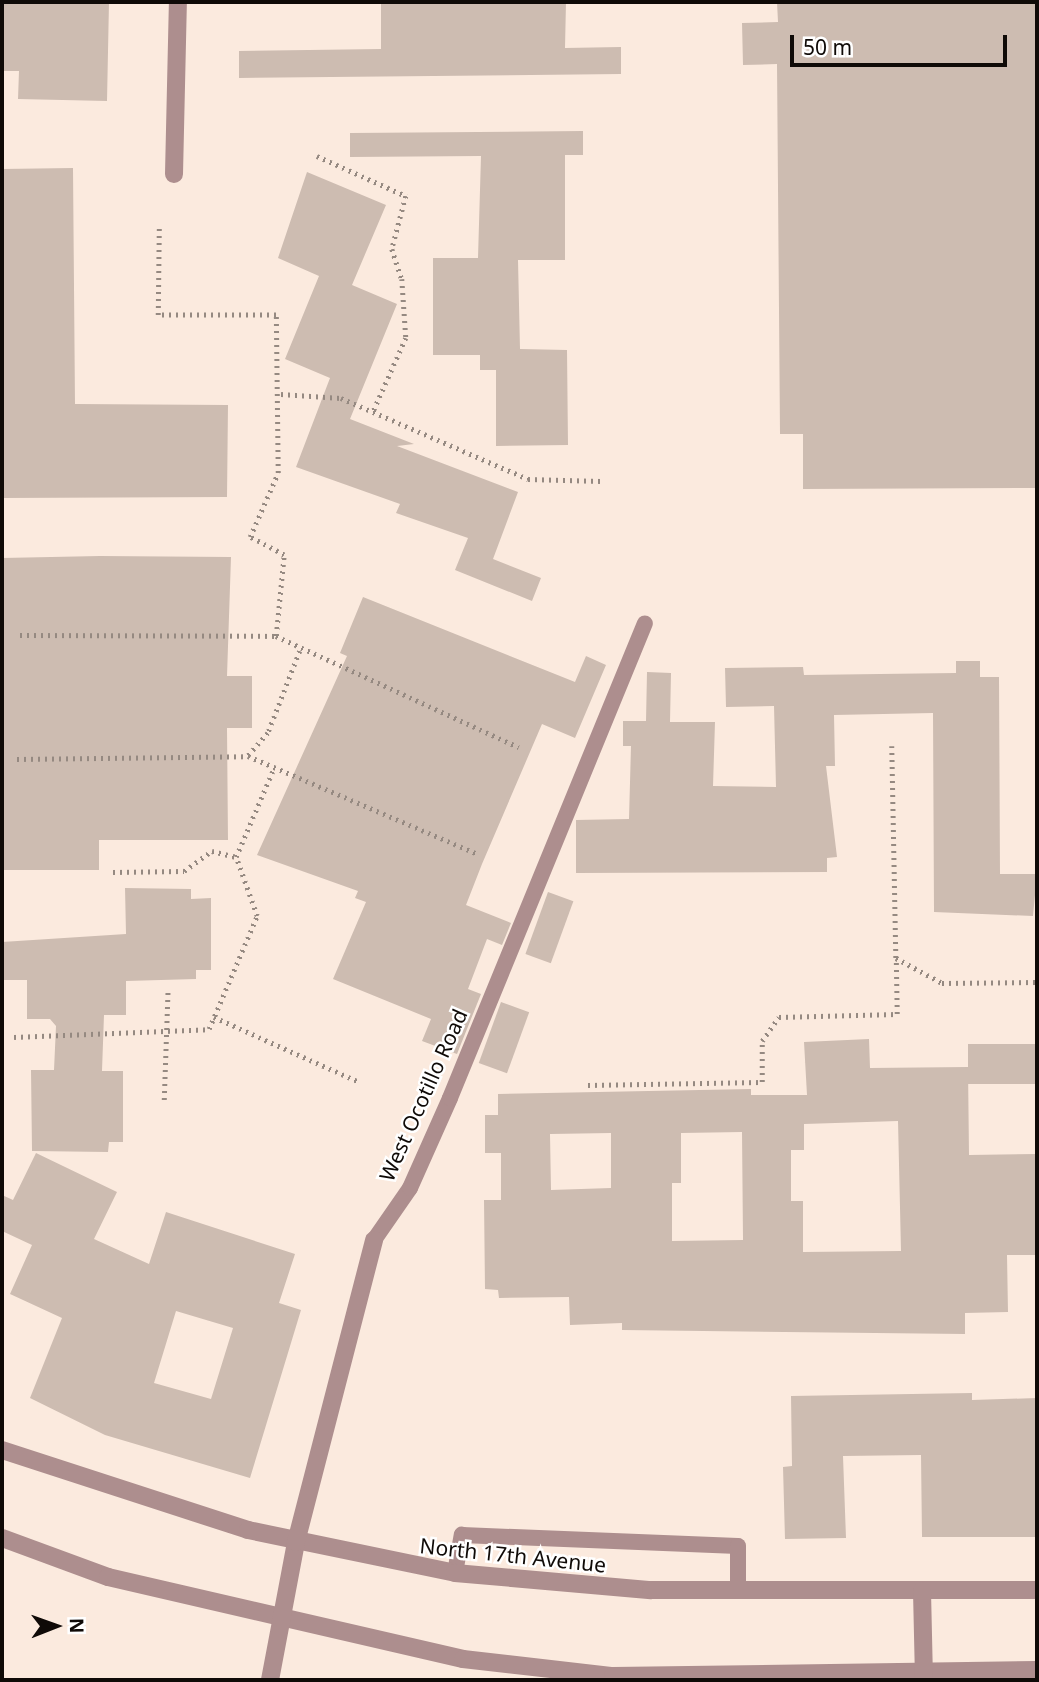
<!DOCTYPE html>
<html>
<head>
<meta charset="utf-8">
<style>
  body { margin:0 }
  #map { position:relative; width:1039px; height:1682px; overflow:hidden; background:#fbeade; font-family:"Noto Sans",sans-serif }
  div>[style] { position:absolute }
  .building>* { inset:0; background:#cdbcb1; transform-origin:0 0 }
  .path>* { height:4.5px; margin-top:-2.25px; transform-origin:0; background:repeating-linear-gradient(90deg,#958981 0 2px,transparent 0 7px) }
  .service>* { height:16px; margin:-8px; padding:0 8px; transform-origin:8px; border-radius:8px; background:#ad8e8e }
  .minor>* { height:18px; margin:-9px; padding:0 9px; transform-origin:9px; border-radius:9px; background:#ad8e8e }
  span { translate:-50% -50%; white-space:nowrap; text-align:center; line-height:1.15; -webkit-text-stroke:5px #fff; paint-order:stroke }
  .street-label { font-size:21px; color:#0f0a07 }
  .frame { position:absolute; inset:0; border:4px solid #0f0a07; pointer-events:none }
  .north { position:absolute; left:21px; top:1591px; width:70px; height:70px; -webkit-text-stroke:5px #fff; paint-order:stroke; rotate:89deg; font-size:19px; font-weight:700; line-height:28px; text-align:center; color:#0f0a07 }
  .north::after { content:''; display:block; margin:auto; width:24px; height:32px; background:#0f0a07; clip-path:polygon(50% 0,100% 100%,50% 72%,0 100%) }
  .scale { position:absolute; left:790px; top:35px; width:217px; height:32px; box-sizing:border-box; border:4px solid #0f0a07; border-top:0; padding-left:9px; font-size:21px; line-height:24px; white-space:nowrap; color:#0f0a07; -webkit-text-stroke:5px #fff; paint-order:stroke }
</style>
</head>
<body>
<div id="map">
  <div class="building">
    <i style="clip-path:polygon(2px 2px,109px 2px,107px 101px,18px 99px,19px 71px,2px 71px)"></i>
    <i style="clip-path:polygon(381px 2px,566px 2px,565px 48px,621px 47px,621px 74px,239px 78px,239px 51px,381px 49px)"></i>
    <i style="clip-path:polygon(777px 2px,1037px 2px,1037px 488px,803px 489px,803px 434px,780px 434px,777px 64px,743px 65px,742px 23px,778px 22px)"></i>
    <i style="clip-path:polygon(583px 131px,583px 155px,565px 155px,565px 260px,518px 260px,520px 349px,567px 350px,568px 445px,496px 446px,496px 370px,480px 370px,480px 355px,433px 355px,433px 258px,478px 258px,481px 156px,350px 157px,350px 133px)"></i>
    <i style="clip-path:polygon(73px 168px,75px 404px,228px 405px,227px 497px,2px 498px,2px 169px)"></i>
    <i style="clip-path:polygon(307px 172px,386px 205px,352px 285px,397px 304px,350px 419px,414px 444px,397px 446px,518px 492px,493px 559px,541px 578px,532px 601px,455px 570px,468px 538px,396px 513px,400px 504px,296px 467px,330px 378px,285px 359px,319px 276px,278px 258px)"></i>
    <i style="clip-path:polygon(100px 556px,231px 557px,227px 676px,252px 676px,252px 728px,227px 728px,228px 840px,99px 840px,99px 870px,2px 870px,2px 558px)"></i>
    <i style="clip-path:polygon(363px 597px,575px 682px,586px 656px,606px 665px,575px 738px,542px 724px,482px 864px,466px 905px,511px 923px,502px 945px,487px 939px,468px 989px,481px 994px,457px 1054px,422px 1041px,431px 1019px,333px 979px,366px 902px,355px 898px,358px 891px,257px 855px,347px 656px,340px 653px)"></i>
    <i style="clip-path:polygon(956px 661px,980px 661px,980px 677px,999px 677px,1000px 874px,1037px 874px,1033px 916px,934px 912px,933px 713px,834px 715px,835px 766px,826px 766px,837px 857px,827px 858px,827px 872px,576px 873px,576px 820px,629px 819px,631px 746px,623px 746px,623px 721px,646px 721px,647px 672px,671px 673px,670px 722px,715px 722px,713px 786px,776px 787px,774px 706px,726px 707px,725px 668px,803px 667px,804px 675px,956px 673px)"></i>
    <i style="clip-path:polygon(125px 888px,191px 889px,191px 899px,211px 898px,211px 970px,196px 970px,196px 979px,126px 981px,126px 1015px,104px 1015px,102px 1071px,123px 1071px,123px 1142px,109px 1142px,108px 1152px,32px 1151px,31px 1070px,54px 1070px,56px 1026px,50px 1019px,27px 1019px,27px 980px,2px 980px,2px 942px,126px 934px)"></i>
    <i style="left:548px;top:892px;width:27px;height:66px;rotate:20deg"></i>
    <i style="left:501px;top:1002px;width:30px;height:65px;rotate:20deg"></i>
    <i style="clip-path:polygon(evenodd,869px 1039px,870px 1068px,968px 1067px,969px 1155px,1037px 1154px,1037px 1255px,1007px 1255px,1008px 1312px,965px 1313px,965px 1334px,622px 1330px,622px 1323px,570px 1325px,569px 1297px,499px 1298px,498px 1290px,485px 1289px,484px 1200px,501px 1200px,501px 1153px,485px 1153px,485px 1115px,498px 1115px,498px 1094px,751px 1089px,751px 1095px,807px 1095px,804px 1042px,869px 1039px,898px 1121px,901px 1251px,803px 1252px,803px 1201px,791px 1201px,791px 1150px,804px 1150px,804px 1124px,898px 1121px,869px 1039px,742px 1132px,743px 1240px,672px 1241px,672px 1183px,681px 1183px,681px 1133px,742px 1132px,869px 1039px,611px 1133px,611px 1188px,551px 1190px,550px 1134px,611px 1133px)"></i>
    <i style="left:968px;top:1044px;width:69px;height:40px"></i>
    <i style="clip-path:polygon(evenodd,36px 1153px,117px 1192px,94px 1239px,149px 1264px,166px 1212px,295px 1254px,279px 1303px,301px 1310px,250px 1478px,105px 1435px,30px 1398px,62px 1318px,10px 1294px,32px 1245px,2px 1231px,2px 1195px,13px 1200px,36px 1153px,176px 1311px,233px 1328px,211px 1399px,154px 1383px,176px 1311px)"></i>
    <i style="clip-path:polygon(972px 1393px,972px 1400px,1037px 1398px,1037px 1537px,922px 1537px,921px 1455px,843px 1456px,846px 1538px,785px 1539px,783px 1467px,792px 1466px,791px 1396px)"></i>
  </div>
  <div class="path">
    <i style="left:317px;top:156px;width:98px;rotate:24.2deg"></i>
    <i style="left:406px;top:196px;width:55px;rotate:104.8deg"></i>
    <i style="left:392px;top:249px;width:32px;rotate:72deg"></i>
    <i style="left:402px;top:279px;width:59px;rotate:86.1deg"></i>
    <i style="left:406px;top:338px;width:81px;rotate:114deg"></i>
    <i style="left:281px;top:394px;width:60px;rotate:3.8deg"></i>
    <i style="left:341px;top:398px;width:204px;rotate:23.4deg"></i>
    <i style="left:528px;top:479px;width:73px;rotate:1.6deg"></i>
    <i style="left:20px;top:635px;width:256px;rotate:0.2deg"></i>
    <i style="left:276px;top:636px;width:81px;rotate:-84.4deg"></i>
    <i style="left:284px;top:555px;width:38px;rotate:-152deg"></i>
    <i style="left:250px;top:537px;width:70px;rotate:-66.4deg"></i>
    <i style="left:278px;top:473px;width:158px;rotate:-90.7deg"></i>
    <i style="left:276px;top:315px;width:118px;rotate:180deg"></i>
    <i style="left:158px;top:315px;width:88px;rotate:-89.3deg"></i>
    <i style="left:276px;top:636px;width:267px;rotate:24.6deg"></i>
    <i style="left:300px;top:651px;width:88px;rotate:111.3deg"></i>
    <i style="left:268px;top:733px;width:30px;rotate:131deg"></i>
    <i style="left:248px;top:756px;width:250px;rotate:23.1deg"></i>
    <i style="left:892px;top:746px;width:212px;rotate:88.9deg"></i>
    <i style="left:896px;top:958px;width:52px;rotate:28.5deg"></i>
    <i style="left:942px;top:983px;width:95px;rotate:-0.6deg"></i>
    <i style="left:17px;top:759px;width:231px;rotate:-0.7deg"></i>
    <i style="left:113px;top:872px;width:71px;rotate:-0.8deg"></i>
    <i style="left:184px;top:871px;width:34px;rotate:-36deg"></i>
    <i style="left:212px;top:851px;width:25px;rotate:14deg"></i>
    <i style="left:236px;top:857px;width:97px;rotate:-66.9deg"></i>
    <i style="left:214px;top:1017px;width:157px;rotate:24.1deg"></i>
    <i style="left:14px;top:1037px;width:195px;rotate:-2.3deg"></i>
    <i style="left:209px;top:1029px;width:123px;rotate:-67deg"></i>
    <i style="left:257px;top:916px;width:63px;rotate:-109.6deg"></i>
    <i style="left:588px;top:1085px;width:174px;rotate:-1deg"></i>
    <i style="left:762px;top:1082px;width:41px;rotate:-90deg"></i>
    <i style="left:762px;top:1041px;width:29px;rotate:-55deg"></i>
    <i style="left:779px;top:1017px;width:118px;rotate:-1.5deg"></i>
    <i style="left:897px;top:1014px;width:56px;rotate:-91deg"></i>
    <i style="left:164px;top:1100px;width:112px;rotate:-88deg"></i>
  </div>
  <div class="service">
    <i style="left:374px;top:1240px;width:63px;rotate:-55.3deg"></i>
    <i style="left:410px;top:1188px;width:98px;rotate:-66deg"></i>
    <i style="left:450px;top:1098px;width:513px;rotate:-67.68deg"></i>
    <i style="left:455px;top:1573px;width:39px;rotate:-80deg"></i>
    <i style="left:462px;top:1535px;width:276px;rotate:2.3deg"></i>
    <i style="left:738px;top:1546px;width:45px;rotate:90deg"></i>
  </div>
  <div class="minor">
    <i style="left:174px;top:174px;width:172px;rotate:-88.7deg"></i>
    <i style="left:2px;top:1450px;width:259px;rotate:18deg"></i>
    <i style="left:248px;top:1530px;width:211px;rotate:11.7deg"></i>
    <i style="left:455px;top:1573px;width:197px;rotate:5deg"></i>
    <i style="left:651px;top:1590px;width:386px"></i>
    <i style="left:2px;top:1538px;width:113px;rotate:20.2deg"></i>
    <i style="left:108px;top:1577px;width:364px;rotate:13deg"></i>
    <i style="left:463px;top:1659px;width:151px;rotate:6.5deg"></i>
    <i style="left:613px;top:1676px;width:424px;rotate:-0.8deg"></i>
    <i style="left:922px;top:1591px;width:89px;rotate:88.7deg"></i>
    <i style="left:270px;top:1680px;width:140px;rotate:-79.3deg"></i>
    <i style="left:296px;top:1542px;width:312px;rotate:-75.5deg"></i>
  </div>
  <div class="street-label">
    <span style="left:423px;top:1095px;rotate:-66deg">West Ocotillo Road</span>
    <span style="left:513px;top:1555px;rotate:6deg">North 17th Avenue</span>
  </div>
  <div class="frame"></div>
  <div class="north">N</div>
  <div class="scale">50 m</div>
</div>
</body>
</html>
